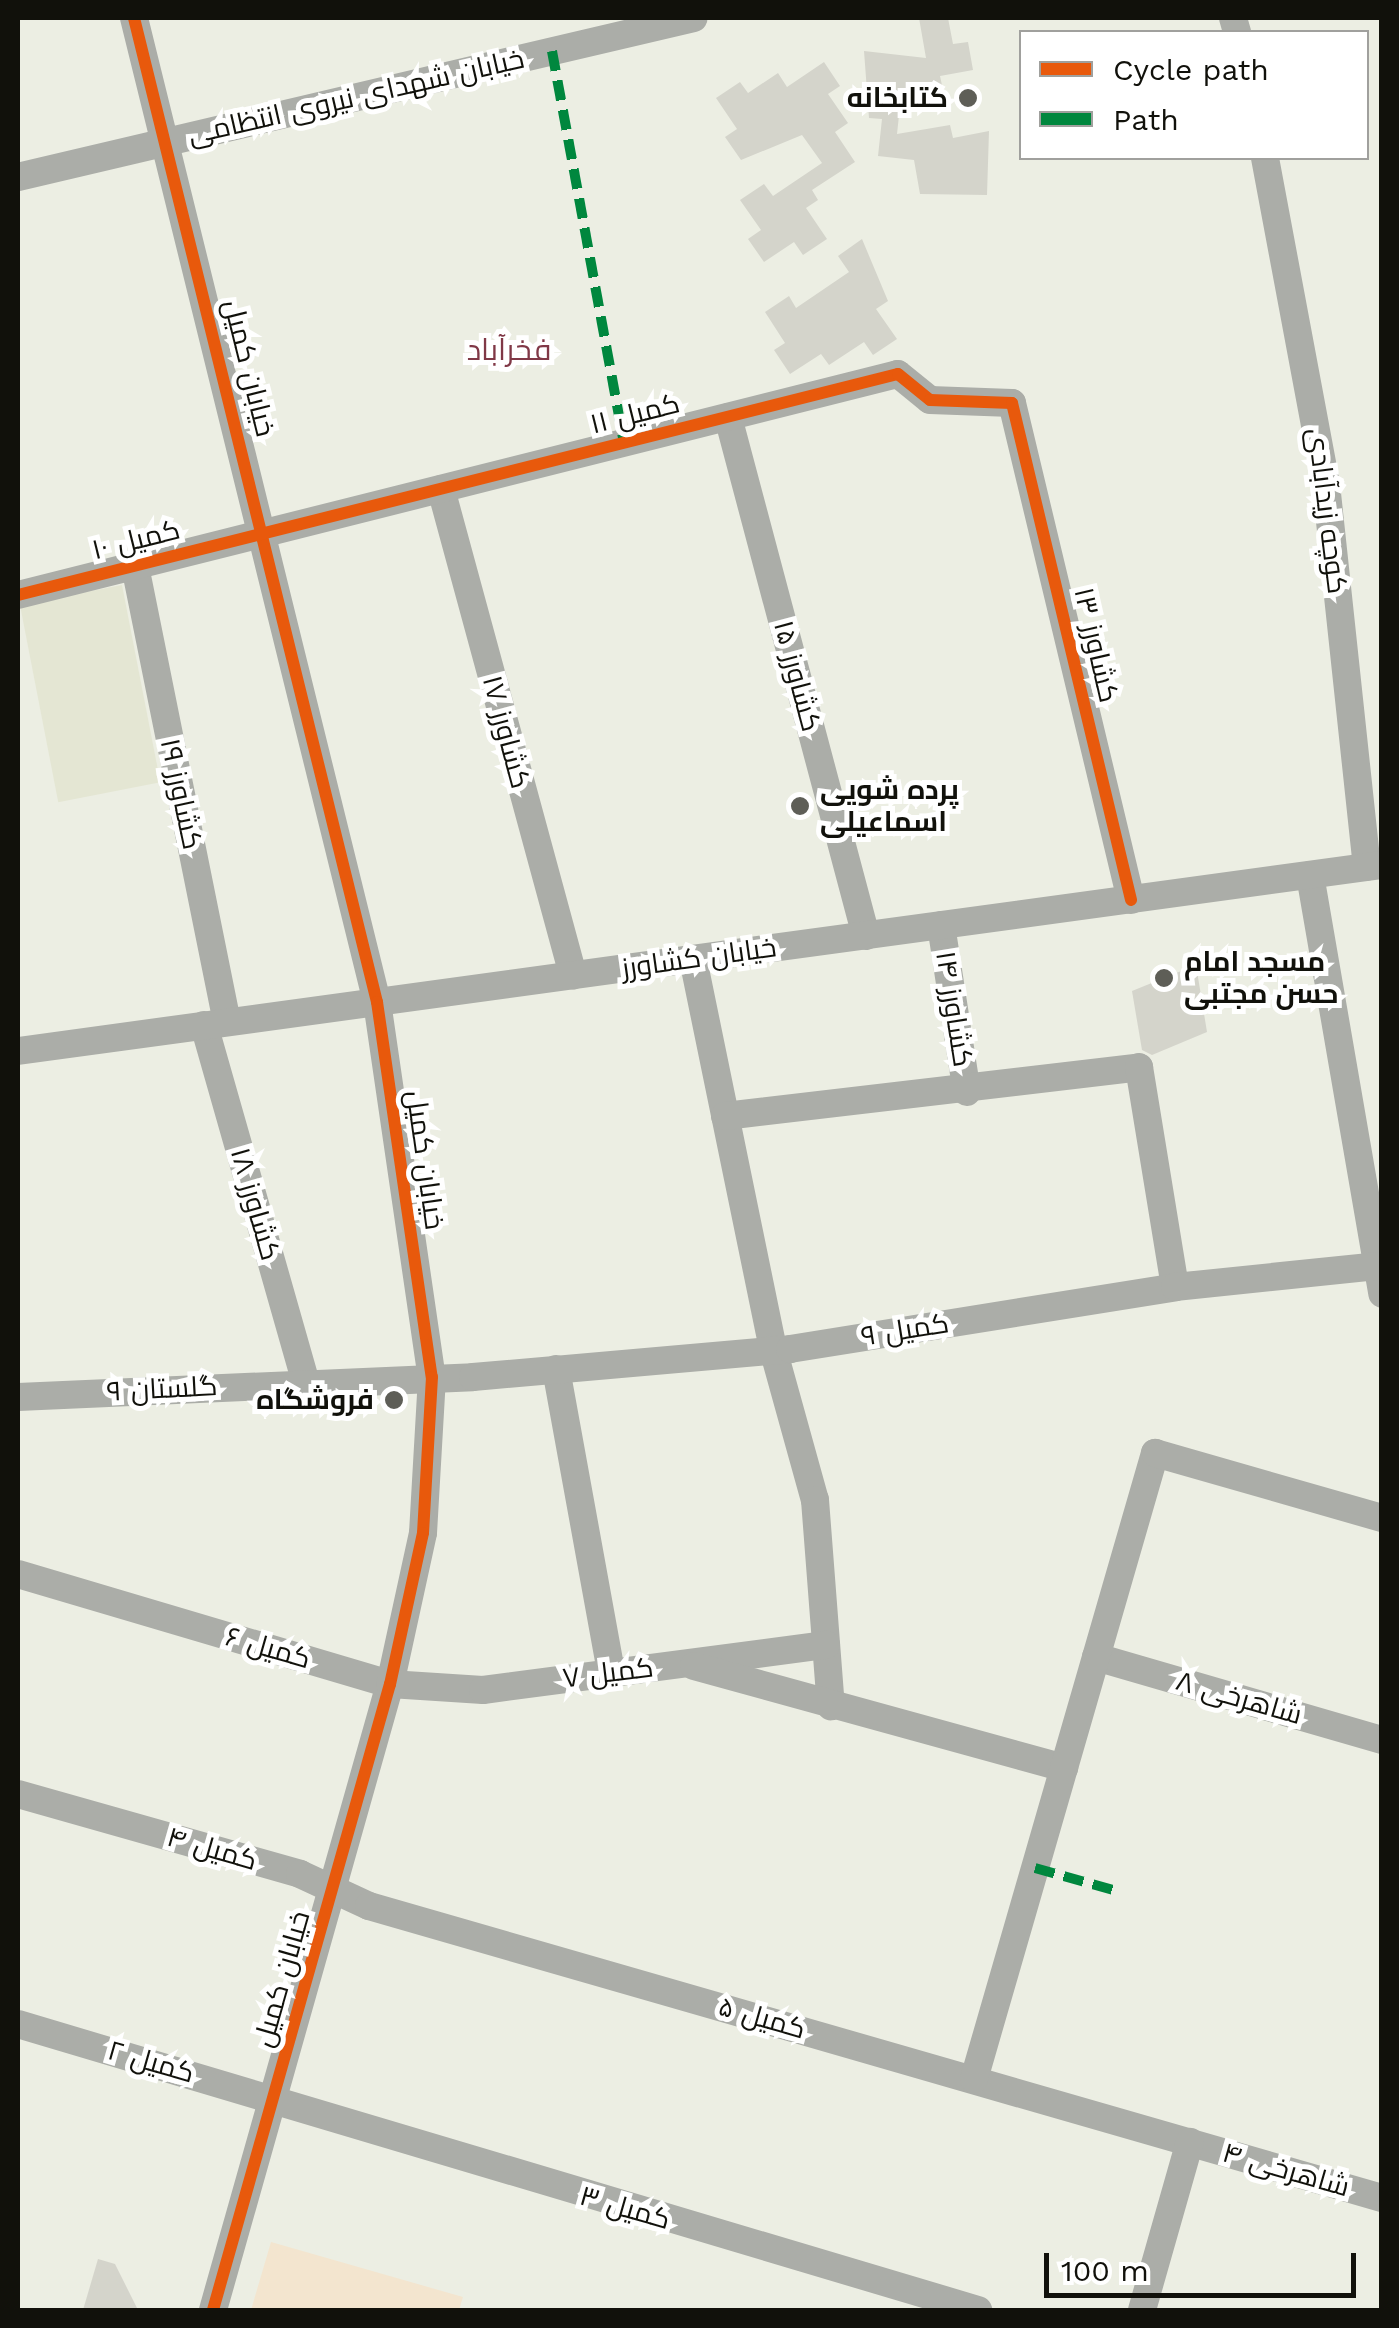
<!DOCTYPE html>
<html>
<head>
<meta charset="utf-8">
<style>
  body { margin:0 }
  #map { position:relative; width:1399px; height:2328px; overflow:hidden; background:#eceee3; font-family:"Work Sans",Cairo,sans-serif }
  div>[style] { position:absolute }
  .built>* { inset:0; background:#e4e6d3; transform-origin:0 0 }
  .green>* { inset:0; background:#f3e5cf }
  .building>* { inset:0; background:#d4d4cb }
  .minor>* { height:28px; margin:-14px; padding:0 14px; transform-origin:14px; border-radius:14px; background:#abada8 }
  .quiet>* { height:10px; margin-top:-5px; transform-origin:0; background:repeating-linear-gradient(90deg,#00873e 0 20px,transparent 0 30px) }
  .cycleway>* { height:12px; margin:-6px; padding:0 6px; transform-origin:6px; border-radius:6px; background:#e8590c }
  .dots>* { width:28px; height:28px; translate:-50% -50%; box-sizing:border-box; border:5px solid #fff; border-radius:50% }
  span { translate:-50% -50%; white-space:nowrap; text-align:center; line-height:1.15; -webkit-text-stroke:10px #fff; paint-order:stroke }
  .street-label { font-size:28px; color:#11110b }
  .poi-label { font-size:28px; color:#11110b; font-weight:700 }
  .right { translate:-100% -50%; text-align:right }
  .left { translate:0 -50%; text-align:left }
  .neighbourhood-label { font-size:30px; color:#803846 }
  .frame { position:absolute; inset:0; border:20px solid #11110b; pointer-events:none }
  .legend { position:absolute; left:1019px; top:30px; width:350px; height:130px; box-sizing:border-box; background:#fff; border:2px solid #a0a09d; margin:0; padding:12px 18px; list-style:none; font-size:30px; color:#11110b }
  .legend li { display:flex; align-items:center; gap:20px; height:50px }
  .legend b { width:50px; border:2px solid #a0a09d }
  .scale { position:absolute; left:1044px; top:2253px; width:312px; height:45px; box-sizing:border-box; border:5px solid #11110b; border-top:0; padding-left:12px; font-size:30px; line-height:35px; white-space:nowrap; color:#11110b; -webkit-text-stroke:8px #fff; paint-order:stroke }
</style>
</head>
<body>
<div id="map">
  <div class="built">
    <i style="left:122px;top:585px;width:201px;height:104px;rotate:79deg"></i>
  </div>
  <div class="green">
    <i style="clip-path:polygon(271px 2242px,463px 2297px,459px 2310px,251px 2310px)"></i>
  </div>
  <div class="building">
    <i style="clip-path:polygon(919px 18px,948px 18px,953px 44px,968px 42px,973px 70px,940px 76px,943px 90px,901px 97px,897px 134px,950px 125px,953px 138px,989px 131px,987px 195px,920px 194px,914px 160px,878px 156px,882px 119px,869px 118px,864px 51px,926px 58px)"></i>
    <i style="clip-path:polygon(824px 62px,840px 86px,828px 94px,848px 123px,835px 132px,855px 162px,812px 190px,818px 200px,806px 208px,827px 239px,803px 255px,794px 242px,764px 262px,748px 239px,761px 230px,740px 200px,764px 184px,773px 196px,822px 163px,802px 135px,741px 160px,725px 137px,737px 129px,716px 98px,740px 82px,748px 93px,778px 73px,787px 87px)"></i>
    <i style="clip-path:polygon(862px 239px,888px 301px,876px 309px,897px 339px,873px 355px,864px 342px,829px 365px,821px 354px,790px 374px,774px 350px,785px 343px,765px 312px,789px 296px,796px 308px,849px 272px,838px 256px)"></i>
    <i style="clip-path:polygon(1196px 965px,1207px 1032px,1152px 1055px,1142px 1050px,1132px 991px)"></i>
    <i style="clip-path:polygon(98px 2259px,115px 2264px,138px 2310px,83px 2310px)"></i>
  </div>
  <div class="minor">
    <i style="left:134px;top:18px;width:1014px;rotate:76.13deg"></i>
    <i style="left:377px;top:1002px;width:379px;rotate:81.7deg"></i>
    <i style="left:432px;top:1377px;width:156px;rotate:93.3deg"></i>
    <i style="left:423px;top:1533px;width:155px;rotate:102.3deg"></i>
    <i style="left:390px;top:1684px;width:651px;rotate:105.79deg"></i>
    <i style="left:1233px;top:18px;width:15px;rotate:74deg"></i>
    <i style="left:1265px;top:158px;width:332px;rotate:79.4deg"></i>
    <i style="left:1326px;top:484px;width:385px;rotate:83.9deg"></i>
    <i style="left:18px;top:177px;width:694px;rotate:-13.24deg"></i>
    <i style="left:728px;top:417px;width:537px;rotate:75.11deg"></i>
    <i style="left:441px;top:489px;width:504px;rotate:74.8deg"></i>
    <i style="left:135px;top:566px;width:465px;rotate:78.6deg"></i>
    <i style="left:18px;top:595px;width:907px;rotate:-14.1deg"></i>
    <i style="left:898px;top:374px;width:41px;rotate:39.1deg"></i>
    <i style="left:930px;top:400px;width:82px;rotate:2.1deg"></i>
    <i style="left:1012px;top:403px;width:511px;rotate:76.53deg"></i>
    <i style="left:1310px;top:875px;width:425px;rotate:80.2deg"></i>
    <i style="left:941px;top:925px;width:169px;rotate:81.2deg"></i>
    <i style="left:693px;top:959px;width:398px;rotate:78.4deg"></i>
    <i style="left:773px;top:1349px;width:157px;rotate:74.5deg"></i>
    <i style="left:815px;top:1500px;width:207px;rotate:85.6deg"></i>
    <i style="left:204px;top:1025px;width:371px;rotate:74.1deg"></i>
    <i style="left:18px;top:1051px;width:1377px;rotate:-7.77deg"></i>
    <i style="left:725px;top:1116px;width:417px;rotate:-6.7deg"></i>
    <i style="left:1139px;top:1067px;width:223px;rotate:80.7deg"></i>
    <i style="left:556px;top:1369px;width:309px;rotate:79.7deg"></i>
    <i style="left:18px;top:1397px;width:455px;rotate:-2.5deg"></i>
    <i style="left:473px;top:1377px;width:318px;rotate:-5deg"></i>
    <i style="left:790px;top:1349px;width:390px;rotate:-9.1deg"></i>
    <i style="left:1175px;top:1287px;width:203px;rotate:-5.9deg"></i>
    <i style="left:18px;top:1574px;width:388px;rotate:16.5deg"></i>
    <i style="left:390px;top:1684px;width:93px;rotate:3.7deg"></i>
    <i style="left:483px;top:1690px;width:346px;rotate:-7.5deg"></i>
    <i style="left:1096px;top:1657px;width:298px;rotate:16.2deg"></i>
    <i style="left:694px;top:1666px;width:384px;rotate:15.4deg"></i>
    <i style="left:18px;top:1794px;width:293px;rotate:15.8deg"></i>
    <i style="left:300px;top:1874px;width:76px;rotate:24.9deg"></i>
    <i style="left:369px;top:1906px;width:1054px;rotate:16.08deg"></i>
    <i style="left:18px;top:2024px;width:1002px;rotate:16.59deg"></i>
    <i style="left:974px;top:2079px;width:652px;rotate:-73.87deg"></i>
    <i style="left:1155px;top:1453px;width:236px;rotate:16deg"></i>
    <i style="left:1142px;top:2310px;width:175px;rotate:-74.1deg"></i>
  </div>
  <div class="quiet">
    <i style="left:552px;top:51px;width:399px;rotate:79.6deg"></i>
    <i style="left:1035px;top:1868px;width:85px;rotate:15.7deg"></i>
  </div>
  <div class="cycleway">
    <i style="left:134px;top:18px;width:1014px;rotate:76.13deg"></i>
    <i style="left:377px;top:1002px;width:379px;rotate:81.7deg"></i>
    <i style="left:432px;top:1377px;width:156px;rotate:93.3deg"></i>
    <i style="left:423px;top:1533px;width:155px;rotate:102.3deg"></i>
    <i style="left:390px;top:1684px;width:651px;rotate:105.79deg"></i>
    <i style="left:18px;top:595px;width:907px;rotate:-14.1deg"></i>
    <i style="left:898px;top:374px;width:41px;rotate:39.1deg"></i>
    <i style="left:930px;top:400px;width:82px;rotate:2.1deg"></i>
    <i style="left:1012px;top:403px;width:511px;rotate:76.53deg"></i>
  </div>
  <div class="dots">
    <i style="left:968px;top:98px;background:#5e5e57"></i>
    <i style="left:800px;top:806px;background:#5e5e57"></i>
    <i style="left:1164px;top:978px;background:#5e5e57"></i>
    <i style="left:394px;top:1400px;background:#5e5e57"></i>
  </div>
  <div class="street-label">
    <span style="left:356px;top:97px;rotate:-13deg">خیابان شهدای نیروی انتظامی</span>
    <span style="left:249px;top:368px;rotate:76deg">خیابان کمیل</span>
    <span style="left:635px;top:414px;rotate:-14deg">کمیل ۱۱</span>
    <span style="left:1327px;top:511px;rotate:83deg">کوچه زیدآبادی</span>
    <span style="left:136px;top:540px;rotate:-14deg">کمیل ۱۰</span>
    <span style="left:1096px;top:645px;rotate:77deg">کشاورز ۱۳</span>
    <span style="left:797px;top:676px;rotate:75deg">کشاورز ۱۵</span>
    <span style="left:506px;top:732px;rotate:75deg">کشاورز ۱۷</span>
    <span style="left:181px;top:794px;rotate:78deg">کشاورز ۱۹</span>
    <span style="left:699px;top:958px;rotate:-8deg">خیابان کشاورز</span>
    <span style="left:954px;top:1009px;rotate:81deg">کشاورز ۱۴</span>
    <span style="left:425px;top:1160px;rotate:82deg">خیابان کمیل</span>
    <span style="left:255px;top:1204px;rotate:74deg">کشاورز ۱۸</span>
    <span style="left:905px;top:1330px;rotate:-9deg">کمیل ۹</span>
    <span style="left:162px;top:1389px;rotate:-3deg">گلستان ۹</span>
    <span style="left:268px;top:1648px;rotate:16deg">کمیل ۶</span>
    <span style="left:608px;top:1673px;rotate:-7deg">کمیل ۷</span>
    <span style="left:1239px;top:1698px;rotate:16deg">شاهرخی ۸</span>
    <span style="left:212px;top:1849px;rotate:16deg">کمیل ۴</span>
    <span style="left:282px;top:1979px;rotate:-74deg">خیابان کمیل</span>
    <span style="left:762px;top:2018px;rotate:16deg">کمیل ۵</span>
    <span style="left:151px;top:2062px;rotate:16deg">کمیل ۲</span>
    <span style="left:1286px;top:2170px;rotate:16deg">شاهرخی ۴</span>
    <span style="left:625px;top:2208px;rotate:16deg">کمیل ۳</span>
  </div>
  <div class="poi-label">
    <span class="right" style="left:948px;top:98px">کتابخانه</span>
    <span class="left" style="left:820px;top:806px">پرده شویی<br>اسماعیلی</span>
    <span class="left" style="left:1184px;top:978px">مسجد امام<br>حسن مجتبی</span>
    <span class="right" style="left:374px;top:1400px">فروشگاه</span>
  </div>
  <div class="neighbourhood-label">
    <span style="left:509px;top:350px">فخرآباد</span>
  </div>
  <div class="frame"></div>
  <ul class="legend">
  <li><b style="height:12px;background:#e8590c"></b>Cycle path</li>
  <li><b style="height:12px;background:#00873e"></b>Path</li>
  </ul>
  <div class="scale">100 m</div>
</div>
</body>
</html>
